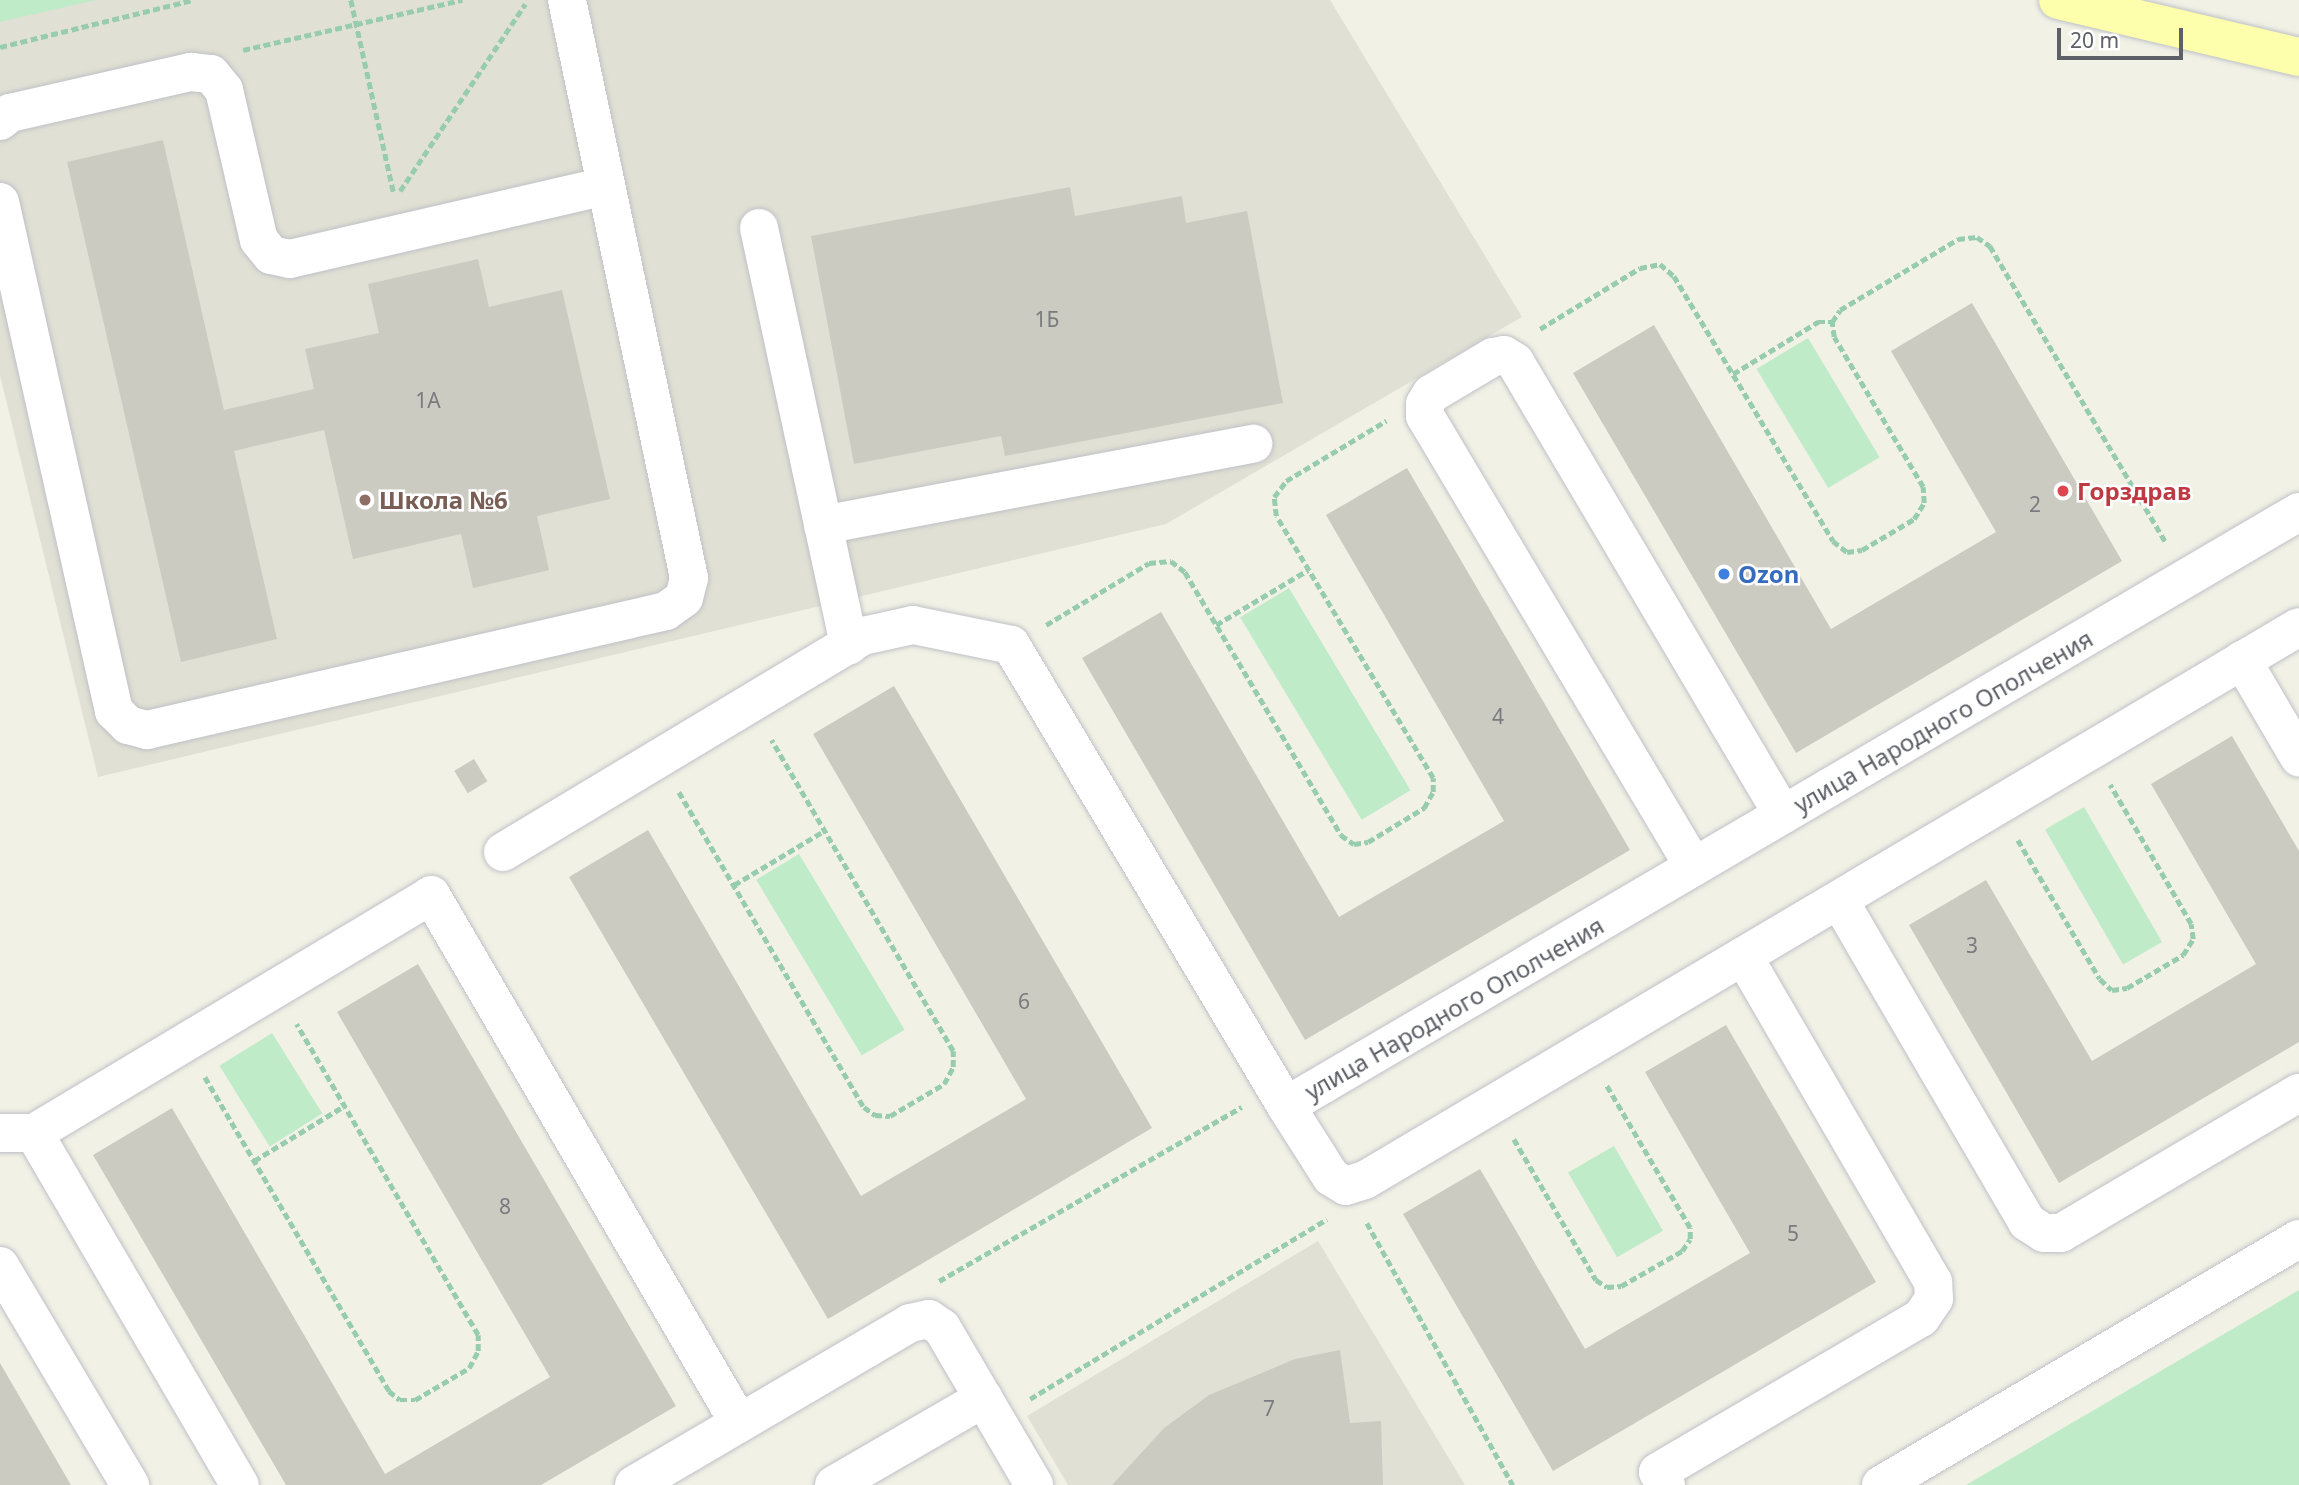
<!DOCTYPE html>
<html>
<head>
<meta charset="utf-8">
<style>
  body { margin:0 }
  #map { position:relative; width:2299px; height:1485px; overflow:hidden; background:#f1f1e5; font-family:"Noto Sans",sans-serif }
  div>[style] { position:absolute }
  .education>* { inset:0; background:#e1e0d4 }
  .green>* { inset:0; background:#bfebc8; transform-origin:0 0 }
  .building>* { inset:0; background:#cccbc2; transform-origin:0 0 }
  .path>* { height:4.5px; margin-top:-2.25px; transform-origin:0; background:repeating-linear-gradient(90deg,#97ccb0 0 7px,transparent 0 10.5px) }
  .roads { filter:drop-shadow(0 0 2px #bfc1c7) drop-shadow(0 0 2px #bfc1c7) }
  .minor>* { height:38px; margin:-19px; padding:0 19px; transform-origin:19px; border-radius:19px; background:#fff }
  .major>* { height:38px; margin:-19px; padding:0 19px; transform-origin:19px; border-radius:19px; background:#fdffac }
  .dots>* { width:19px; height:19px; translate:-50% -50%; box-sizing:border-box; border:4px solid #fff; border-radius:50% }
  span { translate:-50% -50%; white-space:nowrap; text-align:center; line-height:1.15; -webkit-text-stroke:5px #fff; paint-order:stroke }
  .number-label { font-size:21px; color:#797b7e }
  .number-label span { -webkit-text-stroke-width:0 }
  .health-label { font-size:24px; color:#be3a42; font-weight:700 }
  .left { translate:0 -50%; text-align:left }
  .education-label { font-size:24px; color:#785e54; font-weight:700 }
  .shop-label { font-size:24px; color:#366cbe; font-weight:700 }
  .street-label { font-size:24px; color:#5d6067 }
  .scale { position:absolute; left:2057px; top:28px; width:126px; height:32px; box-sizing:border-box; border:4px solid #5d6067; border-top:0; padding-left:9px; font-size:21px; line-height:24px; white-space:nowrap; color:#5d6067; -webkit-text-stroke:5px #fff; paint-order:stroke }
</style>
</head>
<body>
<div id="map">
  <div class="education">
    <i style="clip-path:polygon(0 0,1330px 0,1522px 317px,1166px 524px,98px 777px,0 375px)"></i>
    <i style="clip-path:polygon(1318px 1241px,1465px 1485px,1068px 1485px,1027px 1416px)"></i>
  </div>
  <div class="green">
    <i style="clip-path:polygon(0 0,96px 0,0 22px)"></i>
    <i style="left:1808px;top:338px;width:139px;height:60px;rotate:59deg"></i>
    <i style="left:1289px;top:588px;width:236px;height:57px;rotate:59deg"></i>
    <i style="left:2084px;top:807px;width:156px;height:45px;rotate:60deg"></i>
    <i style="left:799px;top:854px;width:205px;height:50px;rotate:59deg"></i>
    <i style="left:272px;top:1033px;width:95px;height:62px;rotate:58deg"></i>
    <i style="left:1614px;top:1146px;width:98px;height:53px;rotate:60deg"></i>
    <i style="clip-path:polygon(2299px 1290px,2299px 1485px,1966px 1485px)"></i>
  </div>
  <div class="building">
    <i style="clip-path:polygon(163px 140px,224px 410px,314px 389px,305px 349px,379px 333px,368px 284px,478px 259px,489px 307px,562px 290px,610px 499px,537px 516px,549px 570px,473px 588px,461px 534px,353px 559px,324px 430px,234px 451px,277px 639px,181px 662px,67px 162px)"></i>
    <i style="clip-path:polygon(1070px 187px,1075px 216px,1182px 196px,1186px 223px,1247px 211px,1283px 403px,1005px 456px,1001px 436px,854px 464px,811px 236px)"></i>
    <i style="clip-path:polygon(1972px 303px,2122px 561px,1796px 753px,1573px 373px,1654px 325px,1831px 629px,1996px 532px,1891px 351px)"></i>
    <i style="clip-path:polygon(1407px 468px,1630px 850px,1305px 1040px,1082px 658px,1161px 612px,1339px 917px,1504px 821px,1326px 515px)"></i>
    <i style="clip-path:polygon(894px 686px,1152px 1128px,828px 1319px,569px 877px,648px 830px,861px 1196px,1026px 1099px,813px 734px)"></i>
    <i style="clip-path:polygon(2232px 736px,2299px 851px,2299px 1042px,2059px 1183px,1909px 925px,1986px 880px,2092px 1061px,2256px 964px,2151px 784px)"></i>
    <i style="left:474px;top:759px;width:26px;height:23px;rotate:59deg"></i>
    <i style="clip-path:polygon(418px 964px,676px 1406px,541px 1485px,286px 1485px,93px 1155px,172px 1108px,385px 1474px,550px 1377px,337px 1012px)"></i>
    <i style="clip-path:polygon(1726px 1025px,1876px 1282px,1553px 1471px,1403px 1214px,1480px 1169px,1585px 1349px,1750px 1253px,1645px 1072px)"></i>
    <i style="clip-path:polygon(1340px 1350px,1350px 1423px,1381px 1421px,1383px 1485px,1112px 1485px,1164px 1428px,1209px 1395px,1295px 1359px)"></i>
    <i style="clip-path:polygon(0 1363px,71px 1485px,0 1485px)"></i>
  </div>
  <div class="path">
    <i style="left:351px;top:0;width:199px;rotate:77.5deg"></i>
    <i style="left:0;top:47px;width:199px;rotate:-13.7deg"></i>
    <i style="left:243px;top:50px;width:225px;rotate:-12.9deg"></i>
    <i style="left:400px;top:191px;width:225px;rotate:-56.2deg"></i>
    <i style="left:1540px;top:329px;width:117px;rotate:-31.4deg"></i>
    <i style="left:1640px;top:268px;width:20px;rotate:-11deg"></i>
    <i style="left:1660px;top:264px;width:18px;rotate:41deg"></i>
    <i style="left:1674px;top:276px;width:309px;rotate:59deg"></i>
    <i style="left:1833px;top:541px;width:18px;rotate:38deg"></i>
    <i style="left:1847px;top:552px;width:15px;rotate:-8deg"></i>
    <i style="left:1862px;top:550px;width:61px;rotate:-30.8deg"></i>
    <i style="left:1914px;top:519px;width:19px;rotate:-58deg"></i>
    <i style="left:1924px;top:503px;width:16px;rotate:-94deg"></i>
    <i style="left:1923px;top:487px;width:174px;rotate:-120.7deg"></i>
    <i style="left:1834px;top:337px;width:15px;rotate:-98deg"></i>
    <i style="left:1832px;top:322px;width:14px;rotate:-56deg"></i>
    <i style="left:1840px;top:310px;width:138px;rotate:-31deg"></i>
    <i style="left:1958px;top:239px;width:19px;rotate:-6deg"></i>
    <i style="left:1977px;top:237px;width:16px;rotate:35deg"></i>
    <i style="left:1990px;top:246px;width:344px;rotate:59.3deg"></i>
    <i style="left:1733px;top:374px;width:100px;rotate:-31.5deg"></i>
    <i style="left:1818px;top:322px;width:14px"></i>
    <i style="left:1046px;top:625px;width:120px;rotate:-31deg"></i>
    <i style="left:1149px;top:563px;width:22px;rotate:-5deg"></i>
    <i style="left:1171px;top:561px;width:18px;rotate:38deg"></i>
    <i style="left:1185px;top:572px;width:306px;rotate:59.3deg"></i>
    <i style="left:1341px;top:835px;width:16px;rotate:35deg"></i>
    <i style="left:1354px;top:844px;width:14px;rotate:-8deg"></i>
    <i style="left:1368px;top:842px;width:66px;rotate:-31.3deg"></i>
    <i style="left:1424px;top:808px;width:18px;rotate:-61deg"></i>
    <i style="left:1433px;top:792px;width:14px;rotate:-90deg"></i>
    <i style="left:1433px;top:778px;width:305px;rotate:-120.9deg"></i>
    <i style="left:1276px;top:516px;width:19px;rotate:-96deg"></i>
    <i style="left:1274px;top:497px;width:20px;rotate:-53deg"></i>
    <i style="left:1286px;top:481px;width:117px;rotate:-31deg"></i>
    <i style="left:1216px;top:625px;width:107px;rotate:-30.9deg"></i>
    <i style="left:679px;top:792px;width:365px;rotate:59.6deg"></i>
    <i style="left:864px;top:1107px;width:14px;rotate:36deg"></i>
    <i style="left:875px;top:1115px;width:15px;rotate:4deg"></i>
    <i style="left:890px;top:1116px;width:63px;rotate:-30.7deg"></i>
    <i style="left:944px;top:1084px;width:19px;rotate:-62deg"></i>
    <i style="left:953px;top:1067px;width:16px;rotate:-90deg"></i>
    <i style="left:953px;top:1051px;width:360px;rotate:-120.3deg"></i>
    <i style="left:2018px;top:840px;width:161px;rotate:59.5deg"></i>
    <i style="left:2100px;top:979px;width:16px;rotate:43deg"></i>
    <i style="left:2112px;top:990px;width:15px;rotate:-8deg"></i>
    <i style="left:2127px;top:988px;width:65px;rotate:-30.5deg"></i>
    <i style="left:2183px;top:955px;width:19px;rotate:-58deg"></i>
    <i style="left:2193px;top:939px;width:15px;rotate:-98deg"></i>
    <i style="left:2191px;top:924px;width:161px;rotate:-120.2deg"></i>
    <i style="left:734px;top:885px;width:105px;rotate:-31deg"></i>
    <i style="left:205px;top:1077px;width:364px;rotate:59.6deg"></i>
    <i style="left:389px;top:1391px;width:14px;rotate:39deg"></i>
    <i style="left:400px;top:1400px;width:15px"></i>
    <i style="left:415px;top:1400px;width:63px;rotate:-30.7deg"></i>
    <i style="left:469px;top:1368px;width:19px;rotate:-62deg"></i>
    <i style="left:478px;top:1351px;width:16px;rotate:-90deg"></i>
    <i style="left:478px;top:1335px;width:360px;rotate:-120.3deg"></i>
    <i style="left:1514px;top:1139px;width:163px;rotate:59.8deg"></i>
    <i style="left:1596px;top:1280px;width:13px;rotate:32deg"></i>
    <i style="left:1607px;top:1287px;width:14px;rotate:-4deg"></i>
    <i style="left:1621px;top:1286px;width:70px;rotate:-29.8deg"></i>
    <i style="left:1682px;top:1251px;width:14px;rotate:-56deg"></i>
    <i style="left:1690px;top:1239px;width:11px;rotate:-90deg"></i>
    <i style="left:1690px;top:1228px;width:168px;rotate:-120.4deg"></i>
    <i style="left:254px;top:1161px;width:105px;rotate:-31.4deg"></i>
    <i style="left:1367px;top:1223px;width:300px;rotate:60.9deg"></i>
    <i style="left:939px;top:1281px;width:349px;rotate:-29.9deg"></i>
    <i style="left:1030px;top:1399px;width:347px;rotate:-31.2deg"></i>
  </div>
  <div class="roads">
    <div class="minor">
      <i style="left:0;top:121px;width:13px;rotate:-39deg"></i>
      <i style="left:10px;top:113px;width:186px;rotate:-12.8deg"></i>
      <i style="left:191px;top:72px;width:20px;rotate:6deg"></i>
      <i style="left:211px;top:74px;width:21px;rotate:51deg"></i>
      <i style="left:224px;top:90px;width:154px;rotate:76.9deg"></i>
      <i style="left:259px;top:240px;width:19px;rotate:51deg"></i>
      <i style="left:271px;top:255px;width:19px;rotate:12deg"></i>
      <i style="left:290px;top:259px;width:324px;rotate:-13deg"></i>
      <i style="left:0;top:202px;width:522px;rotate:77.38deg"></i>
      <i style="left:114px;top:711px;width:20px;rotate:45deg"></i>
      <i style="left:128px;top:725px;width:20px;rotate:15deg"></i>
      <i style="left:147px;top:730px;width:532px;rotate:-12.91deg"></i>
      <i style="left:666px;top:611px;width:22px;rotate:-36deg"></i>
      <i style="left:684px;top:598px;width:21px;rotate:-76deg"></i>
      <i style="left:689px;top:578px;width:591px;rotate:-101.92deg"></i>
      <i style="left:759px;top:228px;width:427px;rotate:77.8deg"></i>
      <i style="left:823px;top:525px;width:438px;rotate:-10.7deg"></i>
      <i style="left:2242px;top:660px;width:113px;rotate:59.6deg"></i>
      <i style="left:503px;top:852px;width:420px;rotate:-31deg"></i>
      <i style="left:863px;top:636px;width:51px;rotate:-12.4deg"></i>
      <i style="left:913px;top:625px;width:100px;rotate:11.5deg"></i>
      <i style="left:1011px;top:645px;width:537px;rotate:59.18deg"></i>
      <i style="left:1286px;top:1106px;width:84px;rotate:57.6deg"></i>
      <i style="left:1331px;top:1177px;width:17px;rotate:31deg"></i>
      <i style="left:1346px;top:1186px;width:20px;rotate:-18deg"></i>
      <i style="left:1365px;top:1180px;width:1085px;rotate:-30.63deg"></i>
      <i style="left:1694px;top:867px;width:525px;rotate:-120.81deg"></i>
      <i style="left:1425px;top:416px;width:12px;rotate:-90deg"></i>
      <i style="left:1425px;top:404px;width:12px;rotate:-59deg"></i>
      <i style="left:1431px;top:394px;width:72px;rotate:-30.8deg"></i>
      <i style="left:1493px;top:357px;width:11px;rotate:-10deg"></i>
      <i style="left:1504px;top:355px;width:13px;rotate:32deg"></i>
      <i style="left:1515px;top:362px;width:526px;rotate:59.39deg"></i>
      <i style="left:1839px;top:900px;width:373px;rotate:59.7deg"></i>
      <i style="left:2027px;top:1222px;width:20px;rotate:33deg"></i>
      <i style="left:2044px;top:1233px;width:17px"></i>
      <i style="left:2061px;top:1233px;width:276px;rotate:-30.5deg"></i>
      <i style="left:1286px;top:1106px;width:1174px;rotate:-30.39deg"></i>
      <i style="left:0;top:1133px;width:34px"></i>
      <i style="left:34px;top:1133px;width:463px;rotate:-30.9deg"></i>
      <i style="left:431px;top:895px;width:611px;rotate:59.74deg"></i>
      <i style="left:34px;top:1133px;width:408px;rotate:59.7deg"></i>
      <i style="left:0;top:1266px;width:255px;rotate:59.3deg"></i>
      <i style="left:634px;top:1485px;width:320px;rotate:-30.4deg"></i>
      <i style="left:910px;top:1323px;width:19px;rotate:-12deg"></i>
      <i style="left:929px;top:1319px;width:16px;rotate:35deg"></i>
      <i style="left:942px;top:1328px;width:182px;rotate:59.6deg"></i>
      <i style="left:834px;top:1485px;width:173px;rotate:-30.1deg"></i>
      <i style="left:1666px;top:1485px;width:15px;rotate:-122deg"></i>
      <i style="left:1658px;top:1472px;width:305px;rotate:-30.4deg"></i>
      <i style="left:1921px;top:1318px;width:23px;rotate:-56deg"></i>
      <i style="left:1934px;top:1299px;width:17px;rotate:-93deg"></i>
      <i style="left:1933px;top:1282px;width:377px;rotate:-120.2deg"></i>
      <i style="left:1881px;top:1485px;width:485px;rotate:-30.5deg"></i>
    </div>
    <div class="major">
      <i style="left:2058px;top:0;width:248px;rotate:13.3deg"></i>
    </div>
  </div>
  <div class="dots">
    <i style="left:2063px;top:491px;background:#e0444e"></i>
    <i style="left:365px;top:500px;background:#8d6e63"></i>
    <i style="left:1724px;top:574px;background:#3f7fe0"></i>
  </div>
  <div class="number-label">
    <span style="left:1047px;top:319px">1Б</span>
    <span style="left:428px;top:400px">1А</span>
    <span style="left:2035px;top:504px">2</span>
    <span style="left:1498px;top:716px">4</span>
    <span style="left:1972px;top:945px">3</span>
    <span style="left:1024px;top:1001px">6</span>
    <span style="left:505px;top:1206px">8</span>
    <span style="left:1793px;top:1233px">5</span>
    <span style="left:1269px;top:1408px">7</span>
  </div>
  <div class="health-label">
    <span class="left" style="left:2077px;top:491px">Горздрав</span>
  </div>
  <div class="education-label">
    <span class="left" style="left:379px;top:500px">Школа №6</span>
  </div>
  <div class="shop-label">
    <span class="left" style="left:1738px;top:574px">Ozon</span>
  </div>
  <div class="street-label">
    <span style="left:1943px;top:721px;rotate:-30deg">улица Народного Ополчения</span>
    <span style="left:1454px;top:1008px;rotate:-30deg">улица Народного Ополчения</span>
  </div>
  <div class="scale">20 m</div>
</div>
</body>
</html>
